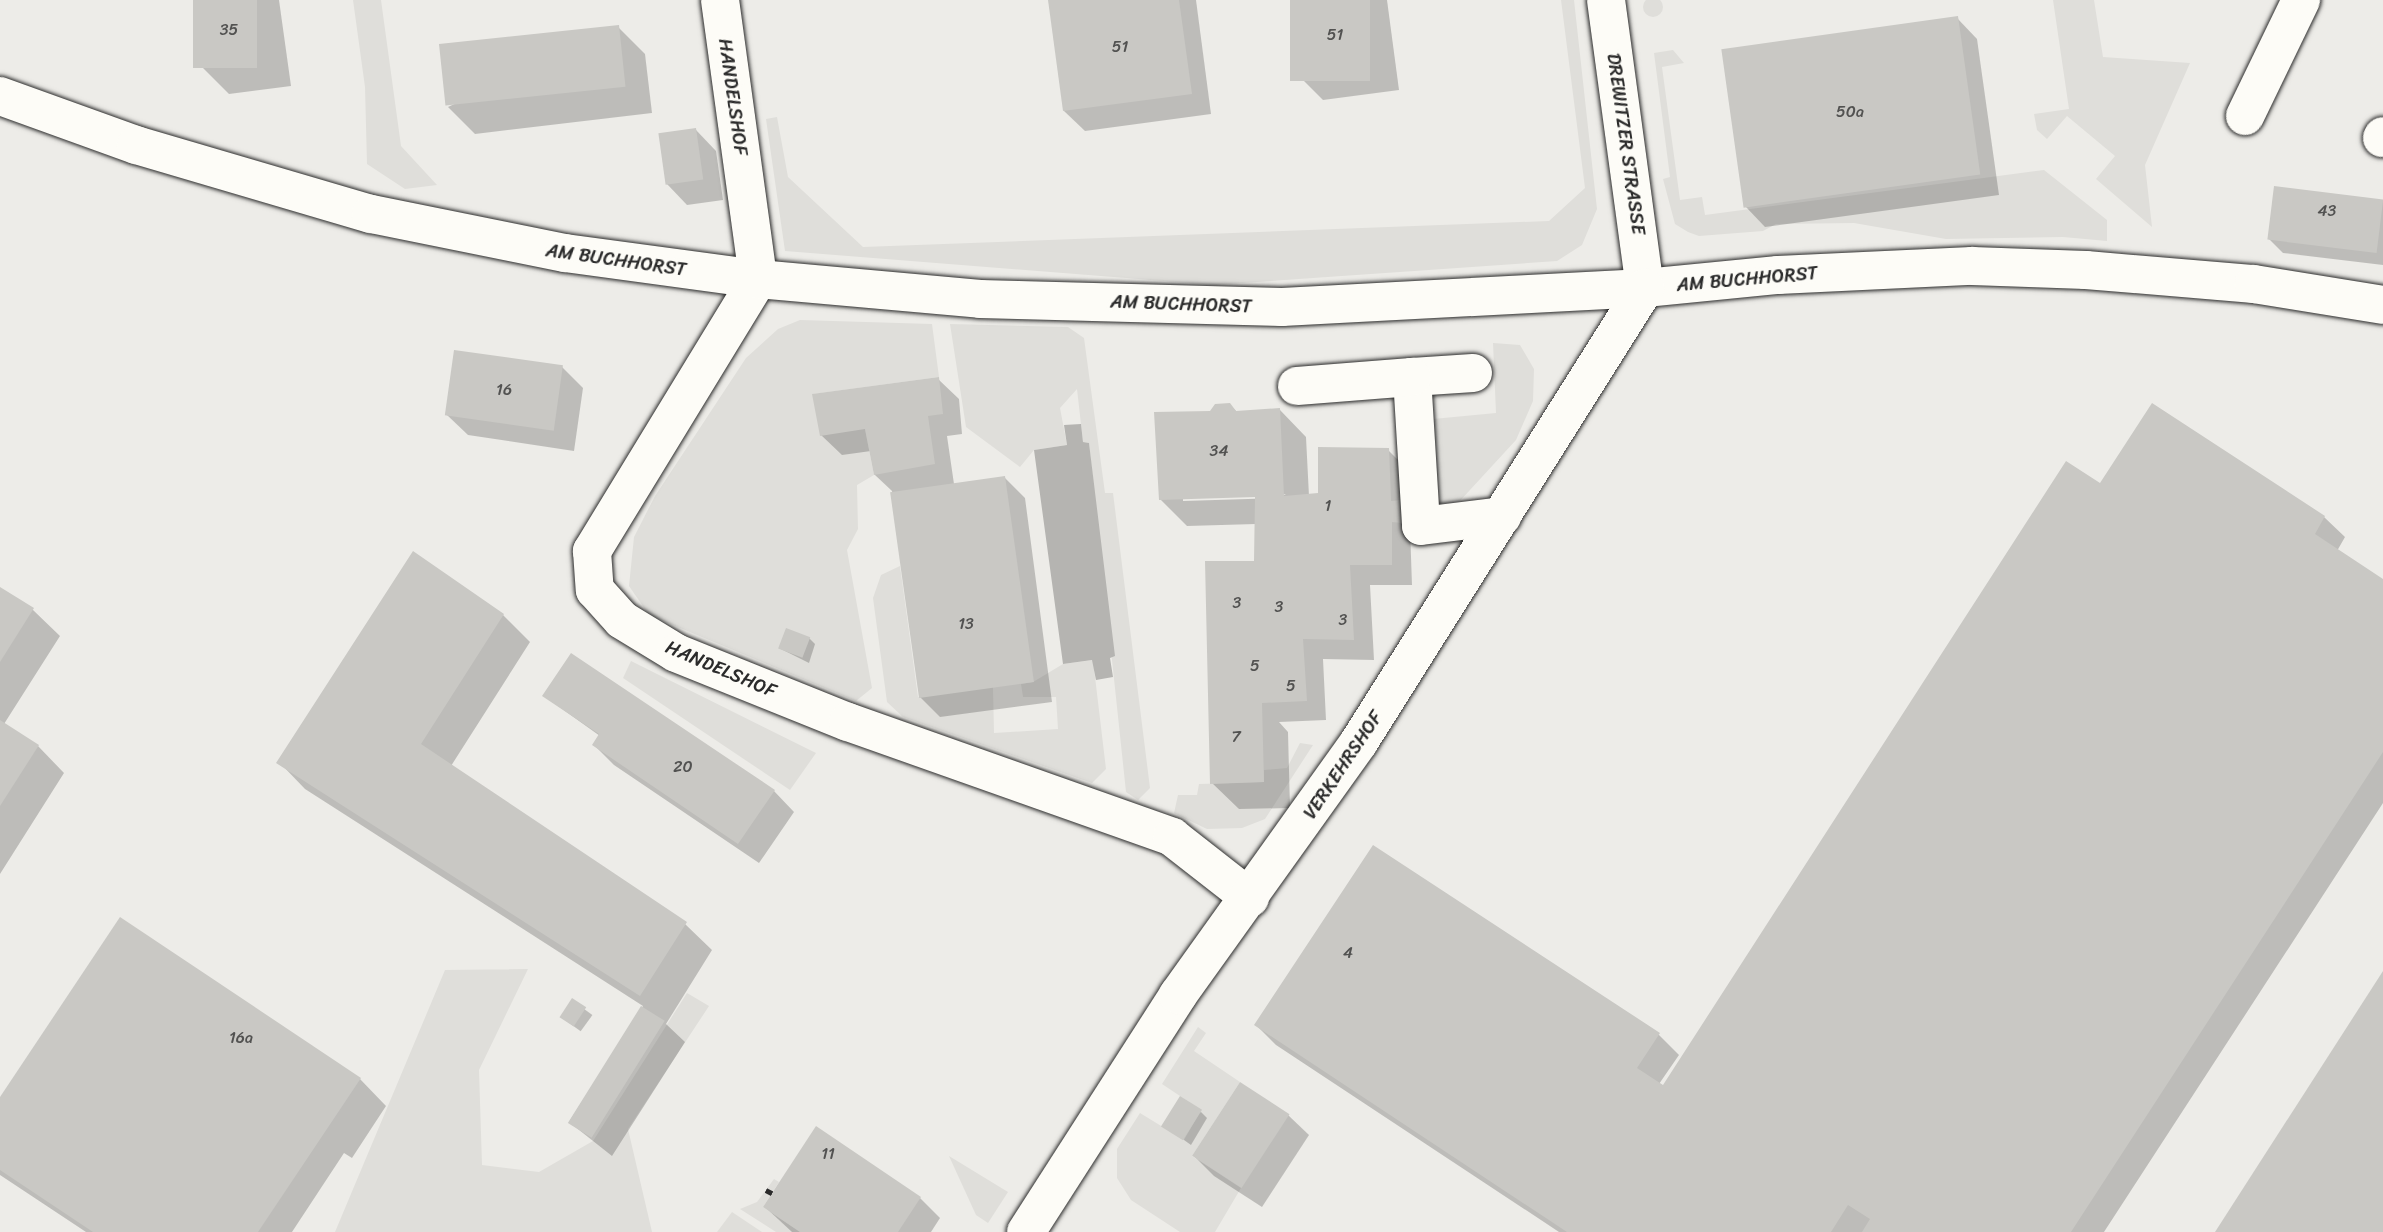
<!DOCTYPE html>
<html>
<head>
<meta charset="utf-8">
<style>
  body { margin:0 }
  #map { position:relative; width:2383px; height:1232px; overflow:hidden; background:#fdfcf7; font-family:Sriracha,sans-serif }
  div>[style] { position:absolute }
  .built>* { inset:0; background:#edece8; transform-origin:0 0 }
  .green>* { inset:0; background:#dfdeda }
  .round { border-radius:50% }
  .water>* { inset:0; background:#b5b4b1 }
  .shadow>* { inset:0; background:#0003; transform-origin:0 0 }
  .building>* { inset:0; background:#c9c8c4; transform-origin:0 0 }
  .path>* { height:4.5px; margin-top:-2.25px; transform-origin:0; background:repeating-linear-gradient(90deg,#2b2b2b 0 7px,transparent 0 12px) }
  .roads { filter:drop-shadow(0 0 2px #2b2b2b) drop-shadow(0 0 2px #2b2b2b) }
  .minor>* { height:38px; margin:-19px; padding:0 19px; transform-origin:19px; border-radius:19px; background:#fdfcf7 }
  .major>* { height:38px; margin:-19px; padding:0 19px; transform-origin:19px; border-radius:19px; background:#fdfcf7 }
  span { translate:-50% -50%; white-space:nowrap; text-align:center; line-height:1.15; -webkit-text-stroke:7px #fdfcf7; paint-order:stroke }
  .number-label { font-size:16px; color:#525251 }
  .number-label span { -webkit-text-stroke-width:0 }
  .street-label { font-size:19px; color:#2b2b2b }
</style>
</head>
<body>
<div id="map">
  <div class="built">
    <i style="left:0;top:0;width:2383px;height:1232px"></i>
  </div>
  <div class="green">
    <i class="round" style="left:1643px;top:-3px;width:20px;height:20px"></i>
    <i style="clip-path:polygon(353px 0,381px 0,401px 146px,437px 185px,405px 189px,367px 164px,365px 87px)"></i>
    <i style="clip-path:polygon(1561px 0,1574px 0,1597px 209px,1582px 245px,1557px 261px,1214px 285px,785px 251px,766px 119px,777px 117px,788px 177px,863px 247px,1549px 221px,1585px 188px)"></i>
    <i style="clip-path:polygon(2053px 0,2094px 0,2103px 57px,2190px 63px,2145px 165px,2152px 227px,2096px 179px,2115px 156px,2067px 116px,2047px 139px,2037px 130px,2034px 114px,2069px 109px)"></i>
    <i style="clip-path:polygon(1673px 50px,1684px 63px,1662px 67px,1680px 200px,1702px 197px,1705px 215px,2044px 170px,2107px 220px,2107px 241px,2063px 237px,1946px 239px,1854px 223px,1776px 224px,1763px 231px,1699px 236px,1688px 232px,1675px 224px,1663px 179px,1670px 177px,1654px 53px)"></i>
    <i style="clip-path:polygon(800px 320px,932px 324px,939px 377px,813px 394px,865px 429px,874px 475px,857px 485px,858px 529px,847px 550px,872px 688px,856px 701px,649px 615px,629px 586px,634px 537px,655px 496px,746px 358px,778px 329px)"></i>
    <i style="clip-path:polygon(950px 324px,1068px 327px,1084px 338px,1105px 493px,1113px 493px,1150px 788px,1138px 800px,1126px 792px,1089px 443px,1083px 442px,1077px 389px,1060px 408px,1067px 445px,1034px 450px,1020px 467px,966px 427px)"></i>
    <i style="clip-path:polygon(1493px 343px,1520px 345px,1534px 369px,1533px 401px,1516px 440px,1458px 503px,1439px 503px,1433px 419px,1496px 413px)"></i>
    <i style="clip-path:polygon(900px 566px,918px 697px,993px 687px,994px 733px,1058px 729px,1056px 697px,1023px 697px,1021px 684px,1033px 682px,1063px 664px,1093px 660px,1106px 769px,1092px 783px,903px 717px,887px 702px,873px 598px,881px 575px)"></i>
    <i style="clip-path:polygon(631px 661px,816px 753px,790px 790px,623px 678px)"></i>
    <i style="clip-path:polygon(1300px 743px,1313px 745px,1265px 819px,1242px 828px,1207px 829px,1174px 813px,1178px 795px,1197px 795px,1199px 784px,1264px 782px,1264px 770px,1287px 768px)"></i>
    <i style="clip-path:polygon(528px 969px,479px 1070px,482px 1165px,539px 1172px,593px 1141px,687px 993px,709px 1006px,628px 1129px,652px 1232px,335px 1232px,445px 970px)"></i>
    <i style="clip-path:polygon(1198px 1027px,1206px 1033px,1194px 1051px,1240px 1082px,1192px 1156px,1241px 1188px,1215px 1232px,1180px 1232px,1131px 1200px,1117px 1178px,1117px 1149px,1140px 1113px,1184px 1140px,1201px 1110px,1162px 1084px)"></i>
    <i style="clip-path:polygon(949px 1156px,1008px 1192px,988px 1223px,976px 1215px)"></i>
    <i style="clip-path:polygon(774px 1179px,779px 1182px,763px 1207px,800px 1232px,776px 1232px,740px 1209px,757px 1202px)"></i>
    <i style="clip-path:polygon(732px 1212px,762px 1232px,717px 1232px)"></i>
  </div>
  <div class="water">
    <i style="clip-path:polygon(1081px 424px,1083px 442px,1089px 443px,1115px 656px,1110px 658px,1113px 677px,1096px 680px,1092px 660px,1063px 664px,1034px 450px,1067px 445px,1064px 425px)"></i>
  </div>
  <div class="shadow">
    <i style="clip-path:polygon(194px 0,279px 0,291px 86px,229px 94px,202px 67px)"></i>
    <i style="clip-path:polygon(1049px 0,1196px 0,1211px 114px,1085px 131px,1064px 111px)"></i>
    <i style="clip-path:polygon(1292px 0,1387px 0,1399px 90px,1323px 100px,1302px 79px)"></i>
    <i style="clip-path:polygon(1957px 18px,1977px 39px,1999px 195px,1765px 227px,1745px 206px)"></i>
    <i style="clip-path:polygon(618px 27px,645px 54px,652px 113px,475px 134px,448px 107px)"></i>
    <i style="clip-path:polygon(696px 130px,716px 151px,723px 200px,687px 205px,667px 184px)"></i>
    <i style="clip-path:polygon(2383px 200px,2383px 265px,2283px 253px,2269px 239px)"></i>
    <i style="clip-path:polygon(562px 367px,583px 388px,574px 451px,468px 435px,447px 415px)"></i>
    <i style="clip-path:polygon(938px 379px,959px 399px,962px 434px,947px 436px,954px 484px,1004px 477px,1025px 498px,1052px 702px,940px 717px,920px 697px,892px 491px,875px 475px,871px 451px,842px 455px,821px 435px)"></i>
    <i style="clip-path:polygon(evenodd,1229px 404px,1237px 412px,1280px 410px,1306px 437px,1309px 496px,1320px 495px,1388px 450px,1408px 470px,1412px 585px,1370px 585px,1374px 660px,1323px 659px,1326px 720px,1279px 722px,1288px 732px,1290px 808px,1239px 809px,1212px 783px,1256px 563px,1256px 524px,1187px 526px,1160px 499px,1211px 413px,1229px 404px,1286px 494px,1277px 498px,1183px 501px,1183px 498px,1286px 494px)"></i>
    <i style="clip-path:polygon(2101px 486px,2324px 517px,2345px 537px,2337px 551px,2383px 581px,2383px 803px,2104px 1232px,1559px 1232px,1276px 1045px,1256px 1025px,1659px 1035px,1679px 1055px,1659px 1084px,1664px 1087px)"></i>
    <i style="clip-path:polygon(0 589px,33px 610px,60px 636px,4px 724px,38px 746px,64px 773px,0 874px)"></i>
    <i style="clip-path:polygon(503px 615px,530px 642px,451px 766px,685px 924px,712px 950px,666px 1024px,685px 1042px,612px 1156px,569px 1122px,643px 1006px,305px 789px,279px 762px)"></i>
    <i style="clip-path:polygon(809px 638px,815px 644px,809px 663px,781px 649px)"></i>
    <i style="clip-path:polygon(544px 696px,774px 791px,794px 812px,759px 863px,614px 765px,594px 745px,600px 736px)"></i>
    <i style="left:573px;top:1001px;width:24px;height:20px;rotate:36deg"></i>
    <i style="clip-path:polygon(360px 1079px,386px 1106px,352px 1158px,344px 1153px,292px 1232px,86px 1232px,0 1175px,0 1100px)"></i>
    <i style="clip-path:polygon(1241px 1084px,1288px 1115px,1309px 1135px,1262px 1207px,1214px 1176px,1194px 1156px)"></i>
    <i style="clip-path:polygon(1201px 1112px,1207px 1118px,1191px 1145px,1163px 1125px)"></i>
    <i style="clip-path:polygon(920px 1198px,940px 1218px,931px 1232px,792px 1232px,765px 1207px)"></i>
  </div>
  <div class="building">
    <i style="left:193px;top:0;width:64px;height:68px"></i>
    <i style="clip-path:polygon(1048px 0,1179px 0,1192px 94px,1063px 111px)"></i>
    <i style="left:1290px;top:0;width:80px;height:81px"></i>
    <i style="left:1958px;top:16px;width:160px;height:239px;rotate:82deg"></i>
    <i style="left:619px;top:25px;width:62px;height:181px;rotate:84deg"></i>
    <i style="left:696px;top:128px;width:52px;height:38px;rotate:82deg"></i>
    <i style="left:2274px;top:186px;width:110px;height:54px;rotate:7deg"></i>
    <i style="left:454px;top:350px;width:110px;height:66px;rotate:8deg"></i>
    <i style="clip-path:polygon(939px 377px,943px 414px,928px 416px,935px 464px,874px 475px,865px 429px,820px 436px,812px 394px)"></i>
    <i style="clip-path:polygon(1230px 403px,1236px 411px,1280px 408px,1284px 496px,1318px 493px,1318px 447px,1389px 448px,1391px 501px,1401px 500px,1402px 523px,1392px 522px,1392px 565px,1350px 565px,1354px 640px,1303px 639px,1307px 701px,1262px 703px,1264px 782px,1210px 784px,1205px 561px,1254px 561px,1255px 497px,1159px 500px,1154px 412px,1210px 411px,1215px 404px)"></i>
    <i style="clip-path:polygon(2152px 403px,2325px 516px,2315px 534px,2383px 579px,2383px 752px,2071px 1232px,1862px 1232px,1870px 1219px,1848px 1205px,1831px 1232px,1567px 1232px,1254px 1025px,1373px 845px,1660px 1033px,1637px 1068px,1663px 1085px,2066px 461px,2100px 483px)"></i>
    <i style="left:1005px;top:476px;width:208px;height:116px;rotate:82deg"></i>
    <i style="clip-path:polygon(413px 551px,504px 614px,421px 744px,687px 922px,640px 996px,276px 763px)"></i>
    <i style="clip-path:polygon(0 587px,34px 608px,0 662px)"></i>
    <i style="left:786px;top:628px;width:26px;height:22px;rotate:21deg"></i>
    <i style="clip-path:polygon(571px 653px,775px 790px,738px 844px,592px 745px,599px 734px,542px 696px)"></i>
    <i style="clip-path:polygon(0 720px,39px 745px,0 806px)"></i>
    <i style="clip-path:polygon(120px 917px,361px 1078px,258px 1232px,93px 1232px,0 1170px,0 1097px)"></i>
    <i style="clip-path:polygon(2383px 971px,2383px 1232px,2215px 1232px)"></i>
    <i style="left:572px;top:998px;width:17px;height:23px;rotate:33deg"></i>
    <i style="left:641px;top:1006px;width:28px;height:138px;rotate:32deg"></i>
    <i style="left:1240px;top:1082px;width:59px;height:88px;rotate:33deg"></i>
    <i style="left:1180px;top:1096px;width:26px;height:36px;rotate:32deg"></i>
    <i style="clip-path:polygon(816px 1126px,921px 1197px,898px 1232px,800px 1232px,763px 1207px)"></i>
  </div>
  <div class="path">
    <i style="left:766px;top:1190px;width:7px;rotate:27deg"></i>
  </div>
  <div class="roads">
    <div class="minor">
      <i style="left:720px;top:0;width:282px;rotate:82.2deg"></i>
      <i style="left:758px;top:279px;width:319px;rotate:121.4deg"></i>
      <i style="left:592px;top:551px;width:39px;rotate:86deg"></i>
      <i style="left:595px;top:590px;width:40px;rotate:48deg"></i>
      <i style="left:622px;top:620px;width:63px;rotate:31.4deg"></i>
      <i style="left:676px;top:653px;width:185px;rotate:21.9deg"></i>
      <i style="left:848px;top:722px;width:344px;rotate:19.5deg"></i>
      <i style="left:1172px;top:837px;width:99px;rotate:38deg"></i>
      <i style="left:1606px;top:0;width:291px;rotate:82.3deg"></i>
      <i style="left:1645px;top:288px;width:134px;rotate:-5.6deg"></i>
      <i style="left:1778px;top:275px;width:194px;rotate:-2.7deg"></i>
      <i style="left:1972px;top:266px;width:114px;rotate:2deg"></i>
      <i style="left:2086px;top:270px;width:169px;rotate:4.8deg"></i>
      <i style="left:2254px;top:284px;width:131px;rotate:9.2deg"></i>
      <i style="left:2245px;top:116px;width:129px;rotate:-64.2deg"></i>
      <i style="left:2382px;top:138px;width:2px;rotate:-63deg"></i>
      <i style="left:1473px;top:373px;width:61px;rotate:176.2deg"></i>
      <i style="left:1412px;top:377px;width:149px;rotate:86.5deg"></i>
      <i style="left:1421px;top:526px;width:82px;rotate:-7deg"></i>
      <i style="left:1297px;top:386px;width:115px;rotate:-4.5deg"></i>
    </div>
    <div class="major">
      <i style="left:0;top:96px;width:145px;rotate:19.8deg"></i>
      <i style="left:136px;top:145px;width:245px;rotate:16.4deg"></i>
      <i style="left:371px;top:214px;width:198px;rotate:11.4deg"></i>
      <i style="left:565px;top:253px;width:195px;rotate:7.7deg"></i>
      <i style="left:758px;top:279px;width:223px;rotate:5.1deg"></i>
      <i style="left:980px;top:299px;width:302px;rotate:1.5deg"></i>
      <i style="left:1282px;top:307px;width:363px;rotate:-3deg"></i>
      <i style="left:1026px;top:1232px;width:282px;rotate:-57.3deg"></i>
      <i style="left:1178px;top:995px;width:311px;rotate:-54.4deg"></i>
      <i style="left:1359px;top:742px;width:537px;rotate:-57.79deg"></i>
    </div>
  </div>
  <div class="number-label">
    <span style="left:229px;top:30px">35</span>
    <span style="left:1335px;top:35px">51</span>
    <span style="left:1120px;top:47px">51</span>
    <span style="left:1850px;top:112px">50a</span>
    <span style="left:2327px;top:211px">43</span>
    <span style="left:504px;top:390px">16</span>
    <span style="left:1219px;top:451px">34</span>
    <span style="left:1328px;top:506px">1</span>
    <span style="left:1237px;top:603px">3</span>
    <span style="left:1279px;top:607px">3</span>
    <span style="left:1343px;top:620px">3</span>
    <span style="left:966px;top:624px">13</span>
    <span style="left:1255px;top:666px">5</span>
    <span style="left:1291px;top:686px">5</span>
    <span style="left:1236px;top:737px">7</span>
    <span style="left:683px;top:767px">20</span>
    <span style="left:1348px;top:953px">4</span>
    <span style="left:241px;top:1038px">16a</span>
    <span style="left:828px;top:1154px">11</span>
  </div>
  <div class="street-label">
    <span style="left:733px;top:97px;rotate:82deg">HANDELSHOF</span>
    <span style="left:1626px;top:144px;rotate:82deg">DREWITZER STRASSE</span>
    <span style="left:616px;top:260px;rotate:8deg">AM BUCHHORST</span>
    <span style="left:1747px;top:279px;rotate:-5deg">AM BUCHHORST</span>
    <span style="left:1181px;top:304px;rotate:2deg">AM BUCHHORST</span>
    <span style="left:721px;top:669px;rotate:23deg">HANDELSHOF</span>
    <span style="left:1343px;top:765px;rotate:-56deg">VERKEHRSHOF</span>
  </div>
</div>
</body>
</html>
